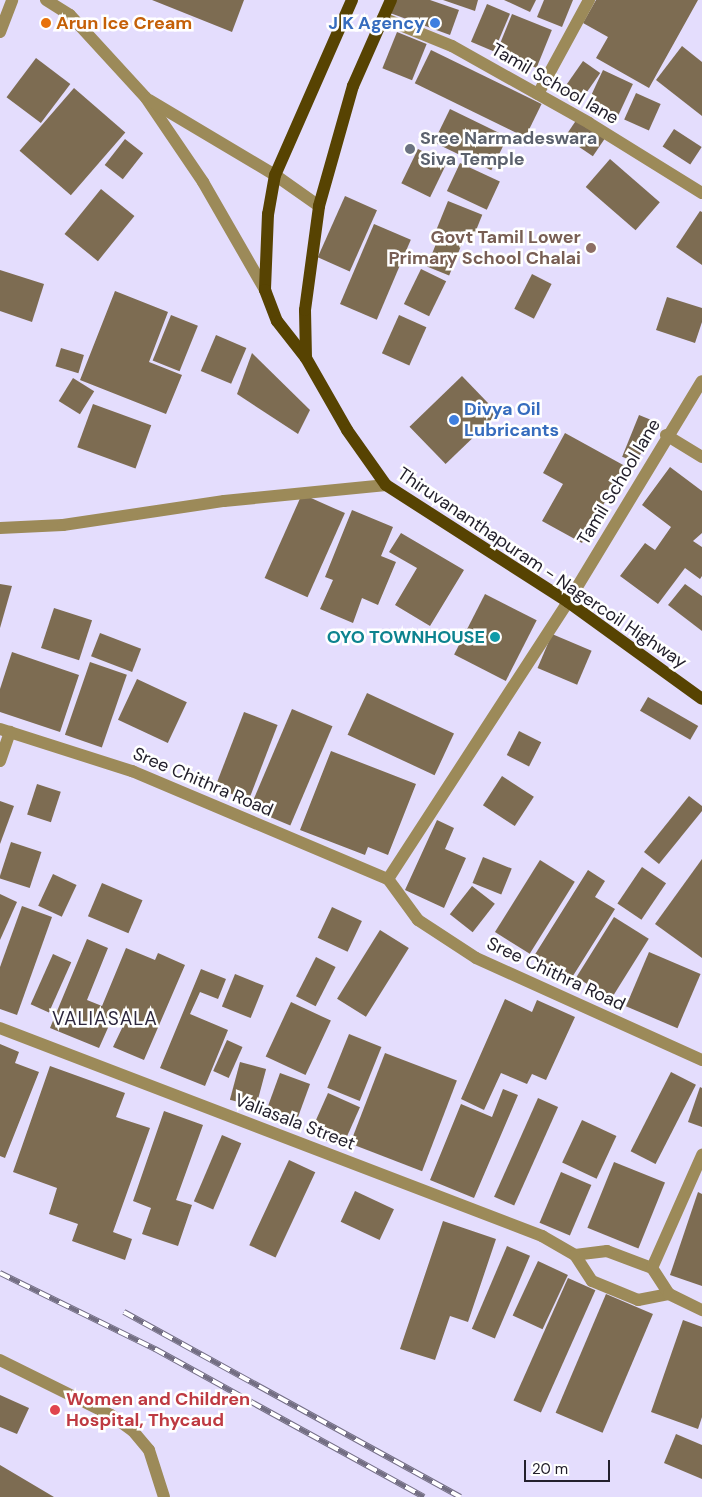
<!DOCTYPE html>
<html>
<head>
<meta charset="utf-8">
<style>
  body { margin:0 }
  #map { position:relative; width:702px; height:1497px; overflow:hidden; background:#e4ddfd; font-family:"DM Sans",sans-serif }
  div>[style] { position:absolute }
  .building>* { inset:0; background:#7d6c52; transform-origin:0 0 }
  .minor>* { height:12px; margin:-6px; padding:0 6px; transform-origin:6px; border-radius:6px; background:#9c8a59 }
  .major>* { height:12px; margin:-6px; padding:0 6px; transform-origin:6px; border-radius:6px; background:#574302 }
  .rail>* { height:5.5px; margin-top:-2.75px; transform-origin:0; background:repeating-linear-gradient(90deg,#fff 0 11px,#736e83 0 22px); box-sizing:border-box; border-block:1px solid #736e83 }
  .dots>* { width:14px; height:14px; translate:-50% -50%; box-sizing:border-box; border:2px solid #fff; border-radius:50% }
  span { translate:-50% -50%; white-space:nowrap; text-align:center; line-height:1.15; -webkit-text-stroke:5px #fff; paint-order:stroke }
  .food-label { font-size:18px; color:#c56008; font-weight:700 }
  .left { translate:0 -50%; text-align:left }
  .shop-label { font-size:18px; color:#366cbe; font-weight:700 }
  .right { translate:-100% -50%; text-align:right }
  .street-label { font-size:18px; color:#23202c }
  .worship-label { font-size:18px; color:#5b616d; font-weight:700 }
  .education-label { font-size:18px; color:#785e54; font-weight:700 }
  .culture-label { font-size:18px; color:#0d838f; font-weight:700 }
  .health-label { font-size:18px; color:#be3a42; font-weight:700 }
  .neighbourhood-label { font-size:19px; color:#2d273e; letter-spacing:1px }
  .scale { position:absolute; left:524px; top:1460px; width:86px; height:22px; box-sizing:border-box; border:2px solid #23202c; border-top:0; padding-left:6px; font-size:15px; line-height:18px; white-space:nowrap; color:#23202c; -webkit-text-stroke:4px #fff; paint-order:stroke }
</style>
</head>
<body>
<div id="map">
  <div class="building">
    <i style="clip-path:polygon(152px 0,244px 0,232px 32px)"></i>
    <i style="clip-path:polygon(395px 0,430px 0,459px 10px,450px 35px,390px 13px)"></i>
    <i style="clip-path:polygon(443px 0,478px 0,475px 11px)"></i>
    <i style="clip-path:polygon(504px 0,536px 0,530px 12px)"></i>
    <i style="clip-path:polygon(544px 0,573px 0,562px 27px,537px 17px)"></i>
    <i style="clip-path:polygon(596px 0,698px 0,649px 88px,596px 58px,608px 37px,583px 23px)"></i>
    <i style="left:487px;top:4px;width:25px;height:41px;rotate:23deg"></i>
    <i style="left:512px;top:14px;width:43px;height:41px;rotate:22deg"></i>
    <i style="left:397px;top:32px;width:32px;height:39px;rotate:22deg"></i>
    <i style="clip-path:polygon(682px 46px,702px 62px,702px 116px,656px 80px)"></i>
    <i style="left:431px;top:50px;width:123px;height:37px;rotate:26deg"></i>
    <i style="left:36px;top:58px;width:43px;height:49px;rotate:37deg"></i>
    <i style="left:583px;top:61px;width:21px;height:38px;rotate:35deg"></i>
    <i style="left:603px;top:70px;width:33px;height:37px;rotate:25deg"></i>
    <i style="left:74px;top:88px;width:68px;height:83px;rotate:41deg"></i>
    <i style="left:636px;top:93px;width:27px;height:29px;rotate:24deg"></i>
    <i style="left:450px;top:109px;width:64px;height:37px;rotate:26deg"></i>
    <i style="left:577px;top:119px;width:34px;height:22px;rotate:34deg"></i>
    <i style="left:674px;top:129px;width:33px;height:21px;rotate:33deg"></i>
    <i style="left:125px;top:139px;width:23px;height:33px;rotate:38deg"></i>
    <i style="left:418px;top:149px;width:32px;height:38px;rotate:26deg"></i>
    <i style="left:610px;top:159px;width:66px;height:37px;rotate:41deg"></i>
    <i style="left:460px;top:163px;width:44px;height:31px;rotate:25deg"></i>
    <i style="left:101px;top:189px;width:43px;height:58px;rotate:39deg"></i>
    <i style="left:345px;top:196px;width:35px;height:67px;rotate:24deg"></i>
    <i style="left:448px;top:201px;width:37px;height:31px;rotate:22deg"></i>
    <i style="clip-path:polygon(700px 211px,702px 212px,702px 265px,676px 247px)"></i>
    <i style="left:374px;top:224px;width:40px;height:87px;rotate:23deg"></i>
    <i style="left:440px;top:234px;width:24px;height:35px;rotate:22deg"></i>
    <i style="left:421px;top:269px;width:28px;height:39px;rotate:26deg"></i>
    <i style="clip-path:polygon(0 270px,44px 284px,32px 322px,0 311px)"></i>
    <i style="left:532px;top:274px;width:22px;height:39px;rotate:27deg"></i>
    <i style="clip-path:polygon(115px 291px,168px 312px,149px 362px,182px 375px,166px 414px,80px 380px)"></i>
    <i style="clip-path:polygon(667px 297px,702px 308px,702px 322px,695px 343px,656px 330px)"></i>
    <i style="left:171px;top:315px;width:29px;height:49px;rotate:22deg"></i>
    <i style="left:399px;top:315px;width:30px;height:42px;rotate:24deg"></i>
    <i style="left:216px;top:335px;width:33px;height:39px;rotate:23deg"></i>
    <i style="left:61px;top:348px;width:24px;height:19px;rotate:17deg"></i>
    <i style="clip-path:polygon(252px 353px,310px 410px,298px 434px,237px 394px)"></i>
    <i style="left:462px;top:376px;width:52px;height:73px;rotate:46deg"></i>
    <i style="left:73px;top:378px;width:25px;height:27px;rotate:32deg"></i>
    <i style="left:93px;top:404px;width:62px;height:46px;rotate:20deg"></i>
    <i style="left:639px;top:415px;width:16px;height:45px;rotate:22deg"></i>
    <i style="clip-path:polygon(565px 433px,625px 466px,582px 543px,542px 521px,563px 484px,543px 473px)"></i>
    <i style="clip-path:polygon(670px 467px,702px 491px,702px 533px,693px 541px,702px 547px,702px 576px,700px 579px,685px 568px,658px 604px,620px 576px,645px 543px,655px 550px,671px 527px,642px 505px)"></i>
    <i style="left:302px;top:494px;width:47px;height:92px;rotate:24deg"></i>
    <i style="clip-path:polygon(352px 510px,393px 527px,381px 556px,396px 562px,378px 605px,362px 598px,353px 623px,320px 609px,333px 580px,325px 577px)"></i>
    <i style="clip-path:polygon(401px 533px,464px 570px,430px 626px,395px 605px,417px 568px,389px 552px)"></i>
    <i style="clip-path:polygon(0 584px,12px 586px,0 628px)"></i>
    <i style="clip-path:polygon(685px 584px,702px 596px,702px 631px,668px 605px)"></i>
    <i style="left:485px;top:594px;width:58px;height:68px;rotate:27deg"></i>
    <i style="left:54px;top:608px;width:40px;height:42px;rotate:18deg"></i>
    <i style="left:100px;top:633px;width:44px;height:25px;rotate:21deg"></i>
    <i style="left:552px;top:634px;width:43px;height:37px;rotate:23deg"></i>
    <i style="clip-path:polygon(12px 652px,79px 675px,60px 732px,0 712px,0 689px)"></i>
    <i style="left:90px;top:662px;width:39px;height:77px;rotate:19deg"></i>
    <i style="left:137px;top:679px;width:55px;height:45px;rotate:25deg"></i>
    <i style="left:367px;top:693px;width:96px;height:46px;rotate:25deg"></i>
    <i style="left:648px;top:697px;width:58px;height:16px;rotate:30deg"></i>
    <i style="left:292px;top:709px;width:44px;height:108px;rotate:23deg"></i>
    <i style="left:244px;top:712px;width:36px;height:81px;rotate:21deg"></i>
    <i style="left:519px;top:731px;width:25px;height:27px;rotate:27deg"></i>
    <i style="clip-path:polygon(331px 751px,416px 784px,388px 855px,368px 847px,365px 855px,300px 830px)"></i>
    <i style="left:502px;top:776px;width:38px;height:35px;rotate:33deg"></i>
    <i style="left:37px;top:784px;width:25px;height:32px;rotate:18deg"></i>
    <i style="clip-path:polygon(689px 796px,702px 806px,702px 811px,659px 864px,644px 852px)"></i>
    <i style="clip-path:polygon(0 801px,14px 806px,0 844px)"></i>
    <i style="clip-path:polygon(437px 820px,454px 828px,445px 849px,466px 858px,444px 908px,405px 890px)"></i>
    <i style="left:11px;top:842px;width:32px;height:38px;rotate:18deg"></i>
    <i style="left:483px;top:857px;width:31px;height:28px;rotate:22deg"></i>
    <i style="clip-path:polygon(702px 859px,702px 958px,655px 924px)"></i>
    <i style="left:540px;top:860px;width:41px;height:85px;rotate:32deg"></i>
    <i style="left:642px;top:867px;width:29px;height:44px;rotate:34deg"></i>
    <i style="clip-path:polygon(588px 870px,605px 881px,595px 897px,615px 909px,571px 979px,534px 956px)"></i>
    <i style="left:53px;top:874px;width:26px;height:35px;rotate:25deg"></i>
    <i style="left:102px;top:883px;width:44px;height:36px;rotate:23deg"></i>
    <i style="left:472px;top:886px;width:29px;height:36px;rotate:38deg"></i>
    <i style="clip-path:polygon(0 894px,17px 902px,0 940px)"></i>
    <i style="clip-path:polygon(22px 906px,52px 917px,17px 1015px,0 1009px,0 967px)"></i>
    <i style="left:332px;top:907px;width:33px;height:34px;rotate:25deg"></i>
    <i style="left:614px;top:917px;width:41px;height:71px;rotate:32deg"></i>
    <i style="left:380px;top:930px;width:34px;height:81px;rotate:32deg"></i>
    <i style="clip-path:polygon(87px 939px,108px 948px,87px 1000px,102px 1006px,126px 948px,155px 960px,158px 953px,185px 965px,144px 1060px,113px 1047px,123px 1026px,111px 1021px,99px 1048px,50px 1028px)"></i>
    <i style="left:649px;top:952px;width:56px;height:59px;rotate:23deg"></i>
    <i style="left:53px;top:954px;width:20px;height:55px;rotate:24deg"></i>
    <i style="left:316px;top:957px;width:22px;height:44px;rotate:27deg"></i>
    <i style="clip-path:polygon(201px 969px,226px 979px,218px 999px,200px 992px,190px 1014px,228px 1030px,205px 1086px,160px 1068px)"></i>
    <i style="left:235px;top:974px;width:31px;height:35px;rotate:22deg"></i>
    <i style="clip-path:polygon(505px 999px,532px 1012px,537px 1000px,575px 1017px,546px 1080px,532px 1074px,527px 1084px,501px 1073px,484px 1110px,461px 1099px)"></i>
    <i style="left:291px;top:1002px;width:44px;height:60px;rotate:25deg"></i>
    <i style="left:349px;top:1034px;width:35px;height:58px;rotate:22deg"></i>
    <i style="left:227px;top:1040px;width:17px;height:34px;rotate:24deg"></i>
    <i style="clip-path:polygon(0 1044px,19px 1052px,15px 1063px,39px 1072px,5px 1158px,0 1156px)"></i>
    <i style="left:385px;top:1053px;width:77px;height:97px;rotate:21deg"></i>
    <i style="left:240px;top:1062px;width:27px;height:39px;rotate:15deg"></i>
    <i style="clip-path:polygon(50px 1066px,125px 1093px,116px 1117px,150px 1128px,113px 1232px,132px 1239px,125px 1260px,72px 1241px,78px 1224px,49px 1214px,57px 1188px,13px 1172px)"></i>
    <i style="left:671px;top:1072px;width:28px;height:89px;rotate:27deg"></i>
    <i style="left:280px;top:1073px;width:32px;height:43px;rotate:20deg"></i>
    <i style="clip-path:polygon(700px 1087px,702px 1088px,702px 1127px,688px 1122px)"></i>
    <i style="clip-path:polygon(503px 1089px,518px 1095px,474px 1198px,430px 1180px,461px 1104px,492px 1117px)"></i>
    <i style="left:328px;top:1093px;width:35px;height:44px;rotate:24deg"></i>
    <i style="left:538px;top:1098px;width:22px;height:108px;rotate:24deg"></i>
    <i style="clip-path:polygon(164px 1111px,203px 1125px,176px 1200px,192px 1205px,178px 1246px,142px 1234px,151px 1208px,133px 1201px)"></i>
    <i style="left:582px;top:1120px;width:38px;height:47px;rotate:25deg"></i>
    <i style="left:222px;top:1135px;width:21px;height:72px;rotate:23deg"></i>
    <i style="left:289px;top:1160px;width:29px;height:94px;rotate:25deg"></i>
    <i style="left:614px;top:1162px;width:55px;height:71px;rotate:22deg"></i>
    <i style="left:561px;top:1172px;width:33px;height:55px;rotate:23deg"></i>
    <i style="left:355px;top:1191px;width:43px;height:34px;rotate:25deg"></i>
    <i style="clip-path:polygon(698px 1192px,702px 1194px,702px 1286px,670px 1275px)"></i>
    <i style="clip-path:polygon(443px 1221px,496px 1239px,468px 1322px,450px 1316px,435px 1360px,400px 1349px)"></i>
    <i style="left:507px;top:1246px;width:25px;height:90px;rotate:23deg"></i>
    <i style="left:538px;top:1261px;width:33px;height:60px;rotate:25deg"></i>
    <i style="left:568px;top:1278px;width:30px;height:134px;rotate:24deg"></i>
    <i style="left:606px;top:1294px;width:51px;height:129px;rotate:23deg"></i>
    <i style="clip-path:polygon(683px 1320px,702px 1327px,702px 1417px,698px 1429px,651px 1412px)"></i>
    <i style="clip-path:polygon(0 1395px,29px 1408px,17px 1434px,0 1427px)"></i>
    <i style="clip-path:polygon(676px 1434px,702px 1445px,702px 1479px,664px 1463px)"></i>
    <i style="clip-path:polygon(0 1465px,54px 1497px,0 1497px)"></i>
  </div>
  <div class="minor">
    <i style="left:46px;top:0;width:28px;rotate:32deg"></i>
    <i style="left:70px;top:15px;width:113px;rotate:47.5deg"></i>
    <i style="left:146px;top:98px;width:102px;rotate:55.8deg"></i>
    <i style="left:203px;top:182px;width:125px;rotate:60.1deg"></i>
    <i style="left:383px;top:18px;width:74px;rotate:22.1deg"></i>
    <i style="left:452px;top:46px;width:157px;rotate:29.3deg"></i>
    <i style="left:589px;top:123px;width:133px;rotate:31.8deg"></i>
    <i style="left:0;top:32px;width:34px;rotate:-69deg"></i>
    <i style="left:538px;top:94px;width:107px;rotate:-61.5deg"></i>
    <i style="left:149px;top:100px;width:147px;rotate:30.8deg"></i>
    <i style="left:275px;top:175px;width:54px;rotate:35.2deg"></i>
    <i style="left:666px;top:435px;width:42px;rotate:31.4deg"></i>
    <i style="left:0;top:528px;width:63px;rotate:-2.7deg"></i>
    <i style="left:63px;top:525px;width:163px;rotate:-8.5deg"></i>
    <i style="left:224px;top:501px;width:163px;rotate:-5.6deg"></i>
    <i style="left:0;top:729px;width:139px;rotate:17.7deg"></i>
    <i style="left:132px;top:771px;width:278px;rotate:22.9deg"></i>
    <i style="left:388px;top:879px;width:51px;rotate:53.8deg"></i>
    <i style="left:418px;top:920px;width:69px;rotate:33.2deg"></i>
    <i style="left:476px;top:958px;width:248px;rotate:24.3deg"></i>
    <i style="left:0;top:761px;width:31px;rotate:-71deg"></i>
    <i style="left:388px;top:879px;width:330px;rotate:-57deg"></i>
    <i style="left:568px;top:602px;width:258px;rotate:-58.8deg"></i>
    <i style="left:0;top:1028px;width:581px;rotate:20.99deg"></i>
    <i style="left:542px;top:1236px;width:38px;rotate:30deg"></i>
    <i style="left:575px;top:1255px;width:31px;rotate:57deg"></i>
    <i style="left:592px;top:1281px;width:50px;rotate:22.4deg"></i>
    <i style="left:638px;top:1300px;width:32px;rotate:-11deg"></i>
    <i style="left:669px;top:1294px;width:31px;rotate:-123deg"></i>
    <i style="left:652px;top:1268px;width:48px;rotate:-159.3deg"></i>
    <i style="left:607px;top:1251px;width:32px;rotate:173deg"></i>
    <i style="left:652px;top:1268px;width:124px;rotate:-66.1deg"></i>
    <i style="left:669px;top:1294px;width:37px;rotate:26deg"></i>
    <i style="left:0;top:1360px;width:124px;rotate:26.4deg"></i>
    <i style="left:111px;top:1415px;width:27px;rotate:36deg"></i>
    <i style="left:133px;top:1431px;width:25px;rotate:50deg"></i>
    <i style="left:149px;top:1450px;width:49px;rotate:72.3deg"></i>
  </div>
  <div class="major">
    <i style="left:352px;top:0;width:191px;rotate:113.7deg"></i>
    <i style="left:275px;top:175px;width:40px;rotate:100deg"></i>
    <i style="left:268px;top:214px;width:76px;rotate:92.3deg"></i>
    <i style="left:265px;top:290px;width:33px;rotate:69deg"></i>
    <i style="left:277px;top:321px;width:47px;rotate:51.9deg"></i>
    <i style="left:306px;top:358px;width:83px;rotate:60.3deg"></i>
    <i style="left:347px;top:430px;width:67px;rotate:54.7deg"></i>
    <i style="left:386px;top:485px;width:216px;rotate:32.7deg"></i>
    <i style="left:568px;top:602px;width:165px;rotate:35.9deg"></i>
    <i style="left:306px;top:358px;width:48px;rotate:-91.2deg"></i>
    <i style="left:305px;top:310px;width:105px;rotate:-82.3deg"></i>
    <i style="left:319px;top:206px;width:125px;rotate:-74.2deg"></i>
    <i style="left:353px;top:86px;width:94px;rotate:-66.2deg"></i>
  </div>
  <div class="rail">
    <i style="left:0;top:1273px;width:173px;rotate:26.1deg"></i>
    <i style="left:155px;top:1349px;width:307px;rotate:28.8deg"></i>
    <i style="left:124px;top:1312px;width:384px;rotate:28.8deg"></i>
  </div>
  <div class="dots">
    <i style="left:46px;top:23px;background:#e8710a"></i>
    <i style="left:435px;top:23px;background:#3f7fe0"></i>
    <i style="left:410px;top:149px;background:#6b7280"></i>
    <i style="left:591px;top:248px;background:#8d6e63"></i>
    <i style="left:454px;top:420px;background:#3f7fe0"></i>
    <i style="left:495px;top:637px;background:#0f9aa8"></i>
    <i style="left:55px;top:1410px;background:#e0444e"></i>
  </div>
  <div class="food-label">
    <span class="left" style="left:56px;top:23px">Arun Ice Cream</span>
  </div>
  <div class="shop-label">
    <span class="right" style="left:425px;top:23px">J K Agency</span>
    <span class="left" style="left:464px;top:420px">Divya Oil<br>Lubricants</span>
  </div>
  <div class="street-label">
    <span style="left:555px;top:84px;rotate:30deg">Tamil School lane</span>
    <span style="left:619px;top:482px;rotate:-59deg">Tamil School lane</span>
    <span style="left:542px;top:568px;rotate:34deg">Thiruvananthapuram - Nagercoil Highway</span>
    <span style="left:203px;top:782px;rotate:23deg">Sree Chithra Road</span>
    <span style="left:556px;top:974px;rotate:25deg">Sree Chithra Road</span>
    <span style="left:295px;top:1122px;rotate:21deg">Valiasala Street</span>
  </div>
  <div class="worship-label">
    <span class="left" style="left:420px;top:149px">Sree Narmadeswara<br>Siva Temple</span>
  </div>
  <div class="education-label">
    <span class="right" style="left:581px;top:248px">Govt Tamil Lower<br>Primary School Chalai</span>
  </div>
  <div class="culture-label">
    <span class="right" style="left:485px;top:637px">OYO TOWNHOUSE</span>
  </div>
  <div class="health-label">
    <span class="left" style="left:66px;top:1410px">Women and Children<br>Hospital, Thycaud</span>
  </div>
  <div class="neighbourhood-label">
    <span style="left:105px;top:1019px">VALIASALA</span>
  </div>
  <div class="scale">20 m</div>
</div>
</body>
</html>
